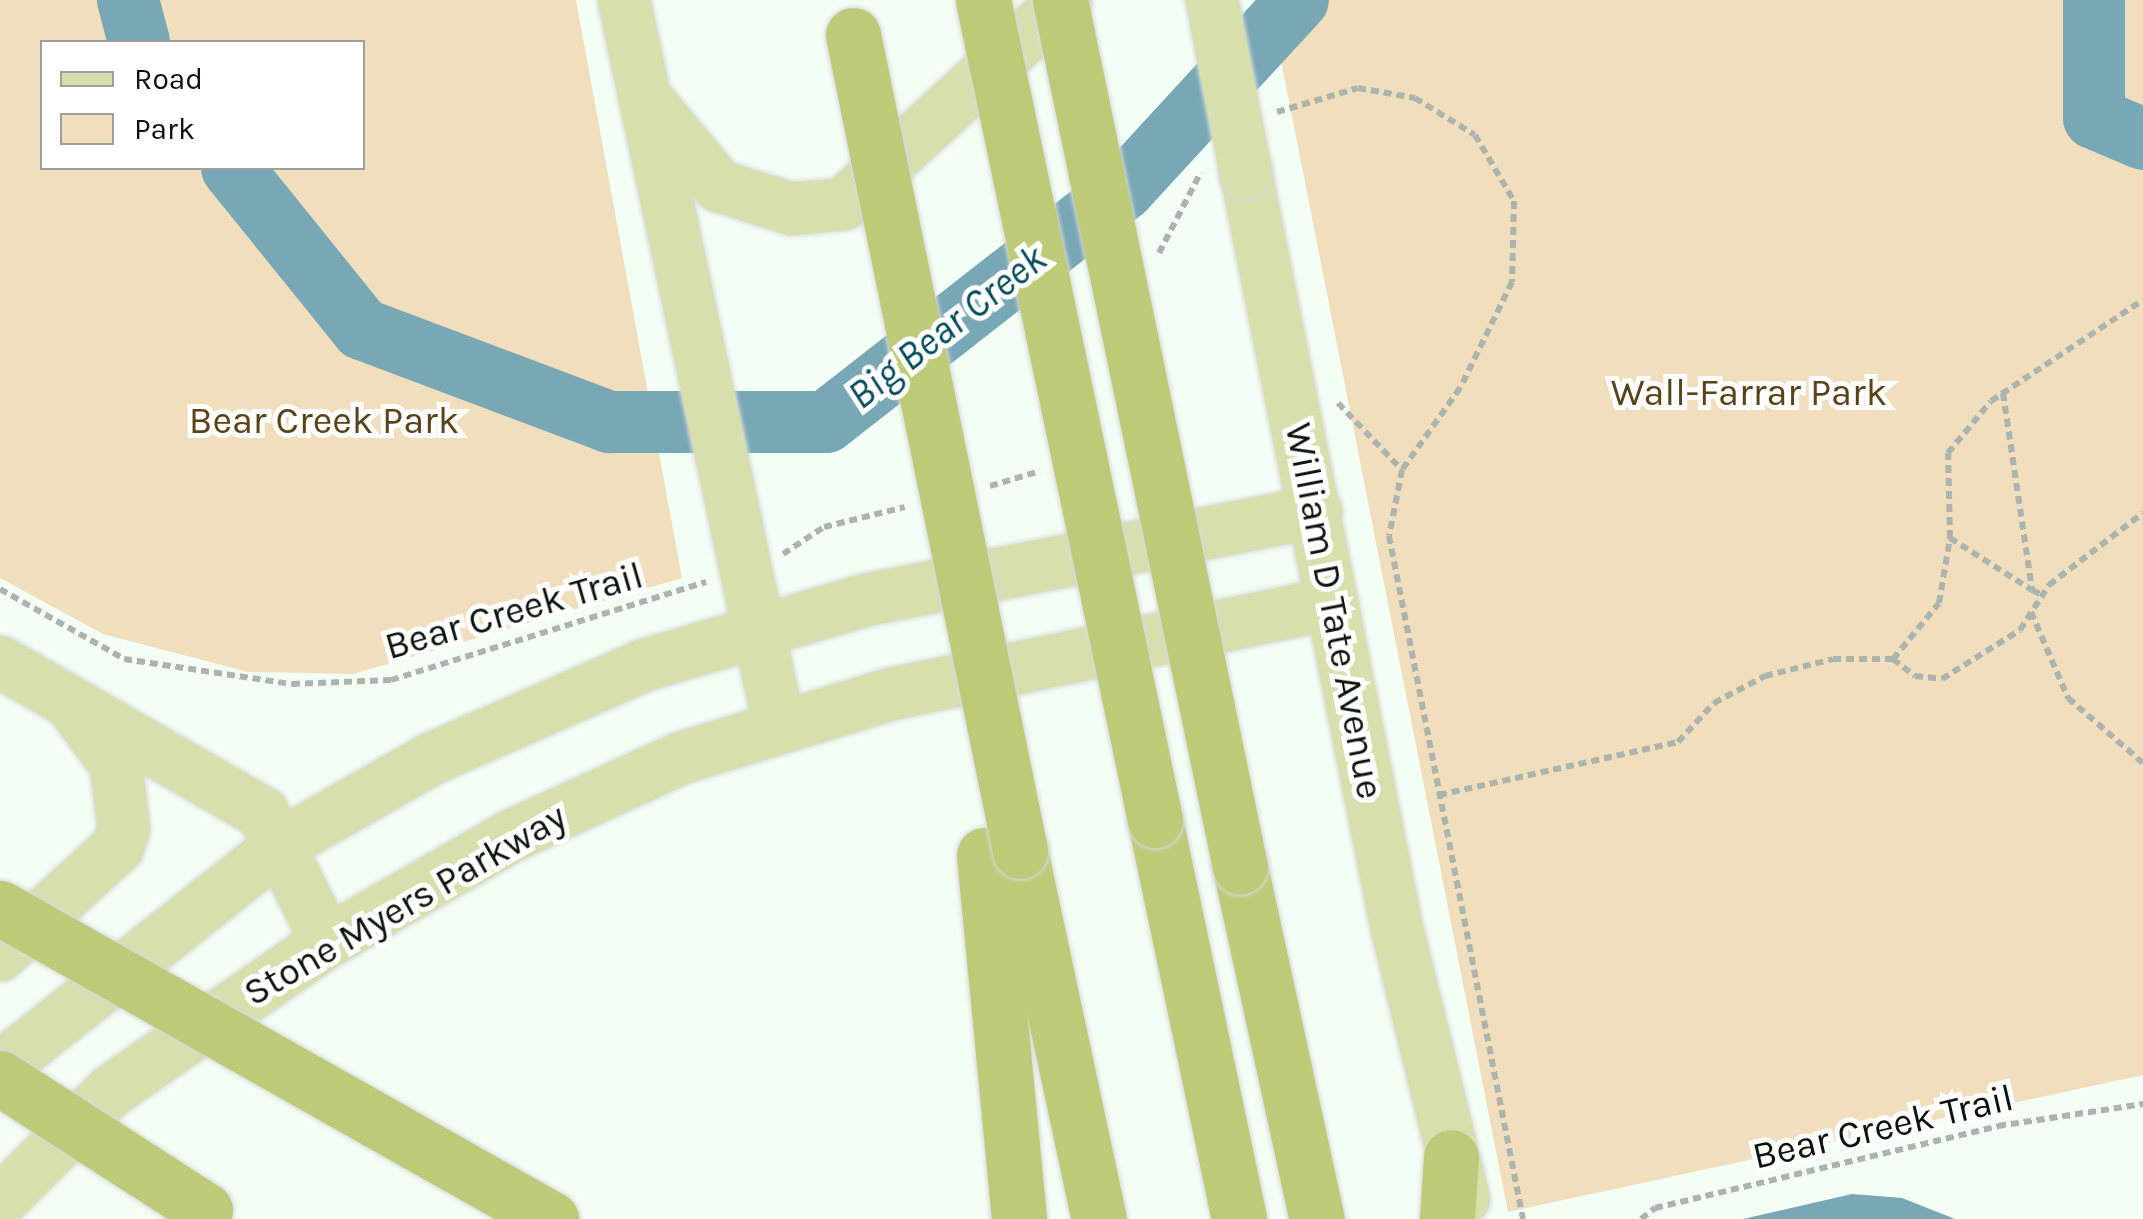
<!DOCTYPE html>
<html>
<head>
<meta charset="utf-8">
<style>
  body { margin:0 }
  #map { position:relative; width:2143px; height:1219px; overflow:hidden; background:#f3fef5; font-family:Karla,sans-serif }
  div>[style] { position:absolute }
  .green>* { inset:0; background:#f1debc }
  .water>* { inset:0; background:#78a7b5 }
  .river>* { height:62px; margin:-31px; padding:0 31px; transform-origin:31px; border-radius:31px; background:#78a7b5 }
  .path>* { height:6px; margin-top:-3px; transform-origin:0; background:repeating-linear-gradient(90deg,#abb5ad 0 8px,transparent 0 13px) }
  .roads { filter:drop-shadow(0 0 2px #d8d9d8) drop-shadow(0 0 2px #d8d9d8) }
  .major>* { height:52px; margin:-26px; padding:0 26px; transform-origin:26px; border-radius:26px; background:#d7dfad }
  .highway>* { height:55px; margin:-27.5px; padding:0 27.5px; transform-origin:27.5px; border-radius:27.5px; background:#bdca77 }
  .bridges { filter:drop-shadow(0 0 2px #d8d9d8) drop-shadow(0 0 2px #d8d9d8) }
  .major-bridge>* { height:52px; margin:-26px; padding:0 26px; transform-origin:26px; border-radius:26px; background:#d7dfad }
  .highway-bridge>* { height:55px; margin:-27.5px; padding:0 27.5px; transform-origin:27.5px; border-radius:27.5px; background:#bdca77 }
  span { translate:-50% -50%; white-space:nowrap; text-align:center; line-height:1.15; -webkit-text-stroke:10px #fff; paint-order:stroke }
  .park-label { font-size:38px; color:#594317 }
  .street-label { font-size:38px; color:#0b140c }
  .water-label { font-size:40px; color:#044c5b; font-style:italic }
  .legend { position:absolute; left:40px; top:40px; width:325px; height:130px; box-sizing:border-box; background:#fff; border:2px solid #9da19e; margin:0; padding:12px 18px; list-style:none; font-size:30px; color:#0b140c }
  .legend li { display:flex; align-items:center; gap:20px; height:50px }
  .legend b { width:50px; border:2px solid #9da19e }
</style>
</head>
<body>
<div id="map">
  <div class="green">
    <i style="clip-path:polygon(evenodd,0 0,576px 0,682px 578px,353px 674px,248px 672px,103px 634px,0 578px,0 0,42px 42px,362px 42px,362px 168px,42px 168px,42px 42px)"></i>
    <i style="clip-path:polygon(1269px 0,2143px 0,2143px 1075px,1508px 1212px)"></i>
  </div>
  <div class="water">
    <i style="clip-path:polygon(1852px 1194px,1902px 1198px,1955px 1219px,1743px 1219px)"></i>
  </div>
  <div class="river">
    <i style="left:128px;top:0;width:43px;rotate:75.3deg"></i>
    <i style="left:2094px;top:0;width:118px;rotate:90deg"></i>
    <i style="left:2094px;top:118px;width:53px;rotate:23.2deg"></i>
    <i style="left:232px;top:168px;width:207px;rotate:51.1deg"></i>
    <i style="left:362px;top:329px;width:265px;rotate:20.6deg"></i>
    <i style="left:610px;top:422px;width:216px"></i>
    <i style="left:826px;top:422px;width:378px;rotate:-38deg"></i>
    <i style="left:1124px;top:189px;width:257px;rotate:-47.4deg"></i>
  </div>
  <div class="path">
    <i style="left:1277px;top:112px;width:84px;rotate:-16.5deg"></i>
    <i style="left:1358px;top:88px;width:58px;rotate:10deg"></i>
    <i style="left:1415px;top:98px;width:70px;rotate:31.7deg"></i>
    <i style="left:1475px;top:135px;width:77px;rotate:59.4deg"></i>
    <i style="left:1514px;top:201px;width:81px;rotate:91.4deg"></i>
    <i style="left:1512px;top:282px;width:118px;rotate:116.1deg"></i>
    <i style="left:1460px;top:388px;width:100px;rotate:125.3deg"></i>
    <i style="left:1402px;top:470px;width:67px;rotate:101.1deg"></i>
    <i style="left:1389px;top:536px;width:696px;rotate:78.9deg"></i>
    <i style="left:1159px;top:253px;width:91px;rotate:-62.6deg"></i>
    <i style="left:2003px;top:393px;width:199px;rotate:81.6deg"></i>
    <i style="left:2032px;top:590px;width:11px;rotate:27deg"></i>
    <i style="left:1338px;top:403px;width:93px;rotate:46.3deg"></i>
    <i style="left:990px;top:486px;width:52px;rotate:-16.7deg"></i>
    <i style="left:1950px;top:538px;width:85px;rotate:-91.3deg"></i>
    <i style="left:1948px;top:453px;width:67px;rotate:-50.4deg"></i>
    <i style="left:1991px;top:401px;width:182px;rotate:-33.6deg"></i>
    <i style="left:783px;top:554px;width:49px;rotate:-33.4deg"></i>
    <i style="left:824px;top:527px;width:83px;rotate:-13.9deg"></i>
    <i style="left:0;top:589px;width:142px;rotate:29.4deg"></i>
    <i style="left:124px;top:659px;width:170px;rotate:8.5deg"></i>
    <i style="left:292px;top:684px;width:99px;rotate:-2.3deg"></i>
    <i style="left:391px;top:680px;width:330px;rotate:-17.3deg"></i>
    <i style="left:2031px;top:612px;width:94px;rotate:66.7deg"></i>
    <i style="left:2068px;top:698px;width:99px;rotate:40.9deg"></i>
    <i style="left:1893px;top:659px;width:72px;rotate:-50.6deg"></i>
    <i style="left:1939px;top:603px;width:66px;rotate:-80.4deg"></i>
    <i style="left:1950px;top:538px;width:97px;rotate:32.4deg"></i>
    <i style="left:1439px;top:795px;width:245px;rotate:-12.5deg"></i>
    <i style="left:1678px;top:742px;width:53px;rotate:-47.3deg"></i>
    <i style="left:1714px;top:703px;width:58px;rotate:-27.9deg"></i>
    <i style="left:1765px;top:676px;width:70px;rotate:-14deg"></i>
    <i style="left:1833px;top:659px;width:60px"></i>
    <i style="left:1893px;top:659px;width:28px;rotate:38deg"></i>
    <i style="left:1915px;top:676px;width:27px;rotate:6deg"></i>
    <i style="left:1942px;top:679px;width:92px;rotate:-32.1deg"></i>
    <i style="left:2020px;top:630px;width:54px;rotate:-57.2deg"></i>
    <i style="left:2049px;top:585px;width:118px;rotate:-37.5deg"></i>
    <i style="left:1641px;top:1219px;width:18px;rotate:-38deg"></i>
    <i style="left:1655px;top:1208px;width:353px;rotate:-13.4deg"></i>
    <i style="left:1998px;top:1126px;width:147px;rotate:-8.6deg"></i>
  </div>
  <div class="roads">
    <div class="major">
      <i style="left:624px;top:0;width:741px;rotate:77.93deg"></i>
      <i style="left:650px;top:103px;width:108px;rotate:50.3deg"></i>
      <i style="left:719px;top:186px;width:77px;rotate:17.5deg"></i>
      <i style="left:792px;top:209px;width:52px;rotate:-5.5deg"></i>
      <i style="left:844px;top:204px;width:301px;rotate:-42.6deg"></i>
      <i style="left:1246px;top:173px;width:771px;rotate:78.7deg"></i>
      <i style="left:1397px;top:929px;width:278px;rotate:76.1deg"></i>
      <i style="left:0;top:662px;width:303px;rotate:29.9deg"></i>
      <i style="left:263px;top:813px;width:144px;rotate:63.6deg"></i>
      <i style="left:0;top:955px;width:160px;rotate:-42.5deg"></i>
      <i style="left:118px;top:847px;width:19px;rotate:-72deg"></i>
      <i style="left:124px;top:829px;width:64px;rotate:-97.1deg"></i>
      <i style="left:116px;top:765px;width:64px;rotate:-126.2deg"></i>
      <i style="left:0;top:1068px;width:362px;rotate:-38.4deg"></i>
      <i style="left:284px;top:843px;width:169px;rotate:-29.7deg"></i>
      <i style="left:431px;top:759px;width:234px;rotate:-23.7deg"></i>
      <i style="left:645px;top:665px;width:230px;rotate:-16.4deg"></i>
      <i style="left:866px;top:600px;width:459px;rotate:-11.1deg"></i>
      <i style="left:0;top:1202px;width:157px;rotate:-45deg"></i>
      <i style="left:111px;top:1091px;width:262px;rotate:-34.6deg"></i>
      <i style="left:327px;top:942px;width:212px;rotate:-29.9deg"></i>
      <i style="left:511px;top:836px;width:187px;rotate:-24.6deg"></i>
      <i style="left:681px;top:758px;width:220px;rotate:-16.9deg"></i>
      <i style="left:891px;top:694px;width:451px;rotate:-11.6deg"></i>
    </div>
    <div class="highway">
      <i style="left:1155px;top:820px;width:408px;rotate:78.1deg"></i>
      <i style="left:1020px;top:851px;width:376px;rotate:77.9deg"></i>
      <i style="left:984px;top:855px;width:366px;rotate:84.5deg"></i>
      <i style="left:1240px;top:867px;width:360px;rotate:77.7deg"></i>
      <i style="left:1447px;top:1219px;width:62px;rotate:-86.3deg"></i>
    </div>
  </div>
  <div class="bridges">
    <div class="major-bridge">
      <i style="left:1212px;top:0;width:176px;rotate:78.9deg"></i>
    </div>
    <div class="highway-bridge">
      <i style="left:983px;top:0;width:838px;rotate:78.15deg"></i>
      <i style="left:1060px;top:0;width:885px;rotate:78.27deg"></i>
      <i style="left:853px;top:35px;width:833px;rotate:78.43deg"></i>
      <i style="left:0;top:908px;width:633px;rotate:29.44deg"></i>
      <i style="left:0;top:1078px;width:244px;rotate:32.8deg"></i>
    </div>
  </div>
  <div class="park-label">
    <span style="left:1749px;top:393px">Wall-Farrar Park</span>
    <span style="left:324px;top:421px">Bear Creek Park</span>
  </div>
  <div class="street-label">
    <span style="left:514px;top:611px;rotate:-16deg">Bear Creek Trail</span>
    <span style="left:1334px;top:611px;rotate:79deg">William D Tate Avenue</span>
    <span style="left:405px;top:905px;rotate:-30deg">Stone Myers Parkway</span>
    <span style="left:1883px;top:1127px;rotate:-13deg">Bear Creek Trail</span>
  </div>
  <div class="water-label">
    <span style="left:947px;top:327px;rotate:-38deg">Big Bear Creek</span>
  </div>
  <ul class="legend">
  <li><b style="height:12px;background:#d7dfad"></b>Road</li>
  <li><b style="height:28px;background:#f1debc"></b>Park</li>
  </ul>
</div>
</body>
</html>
